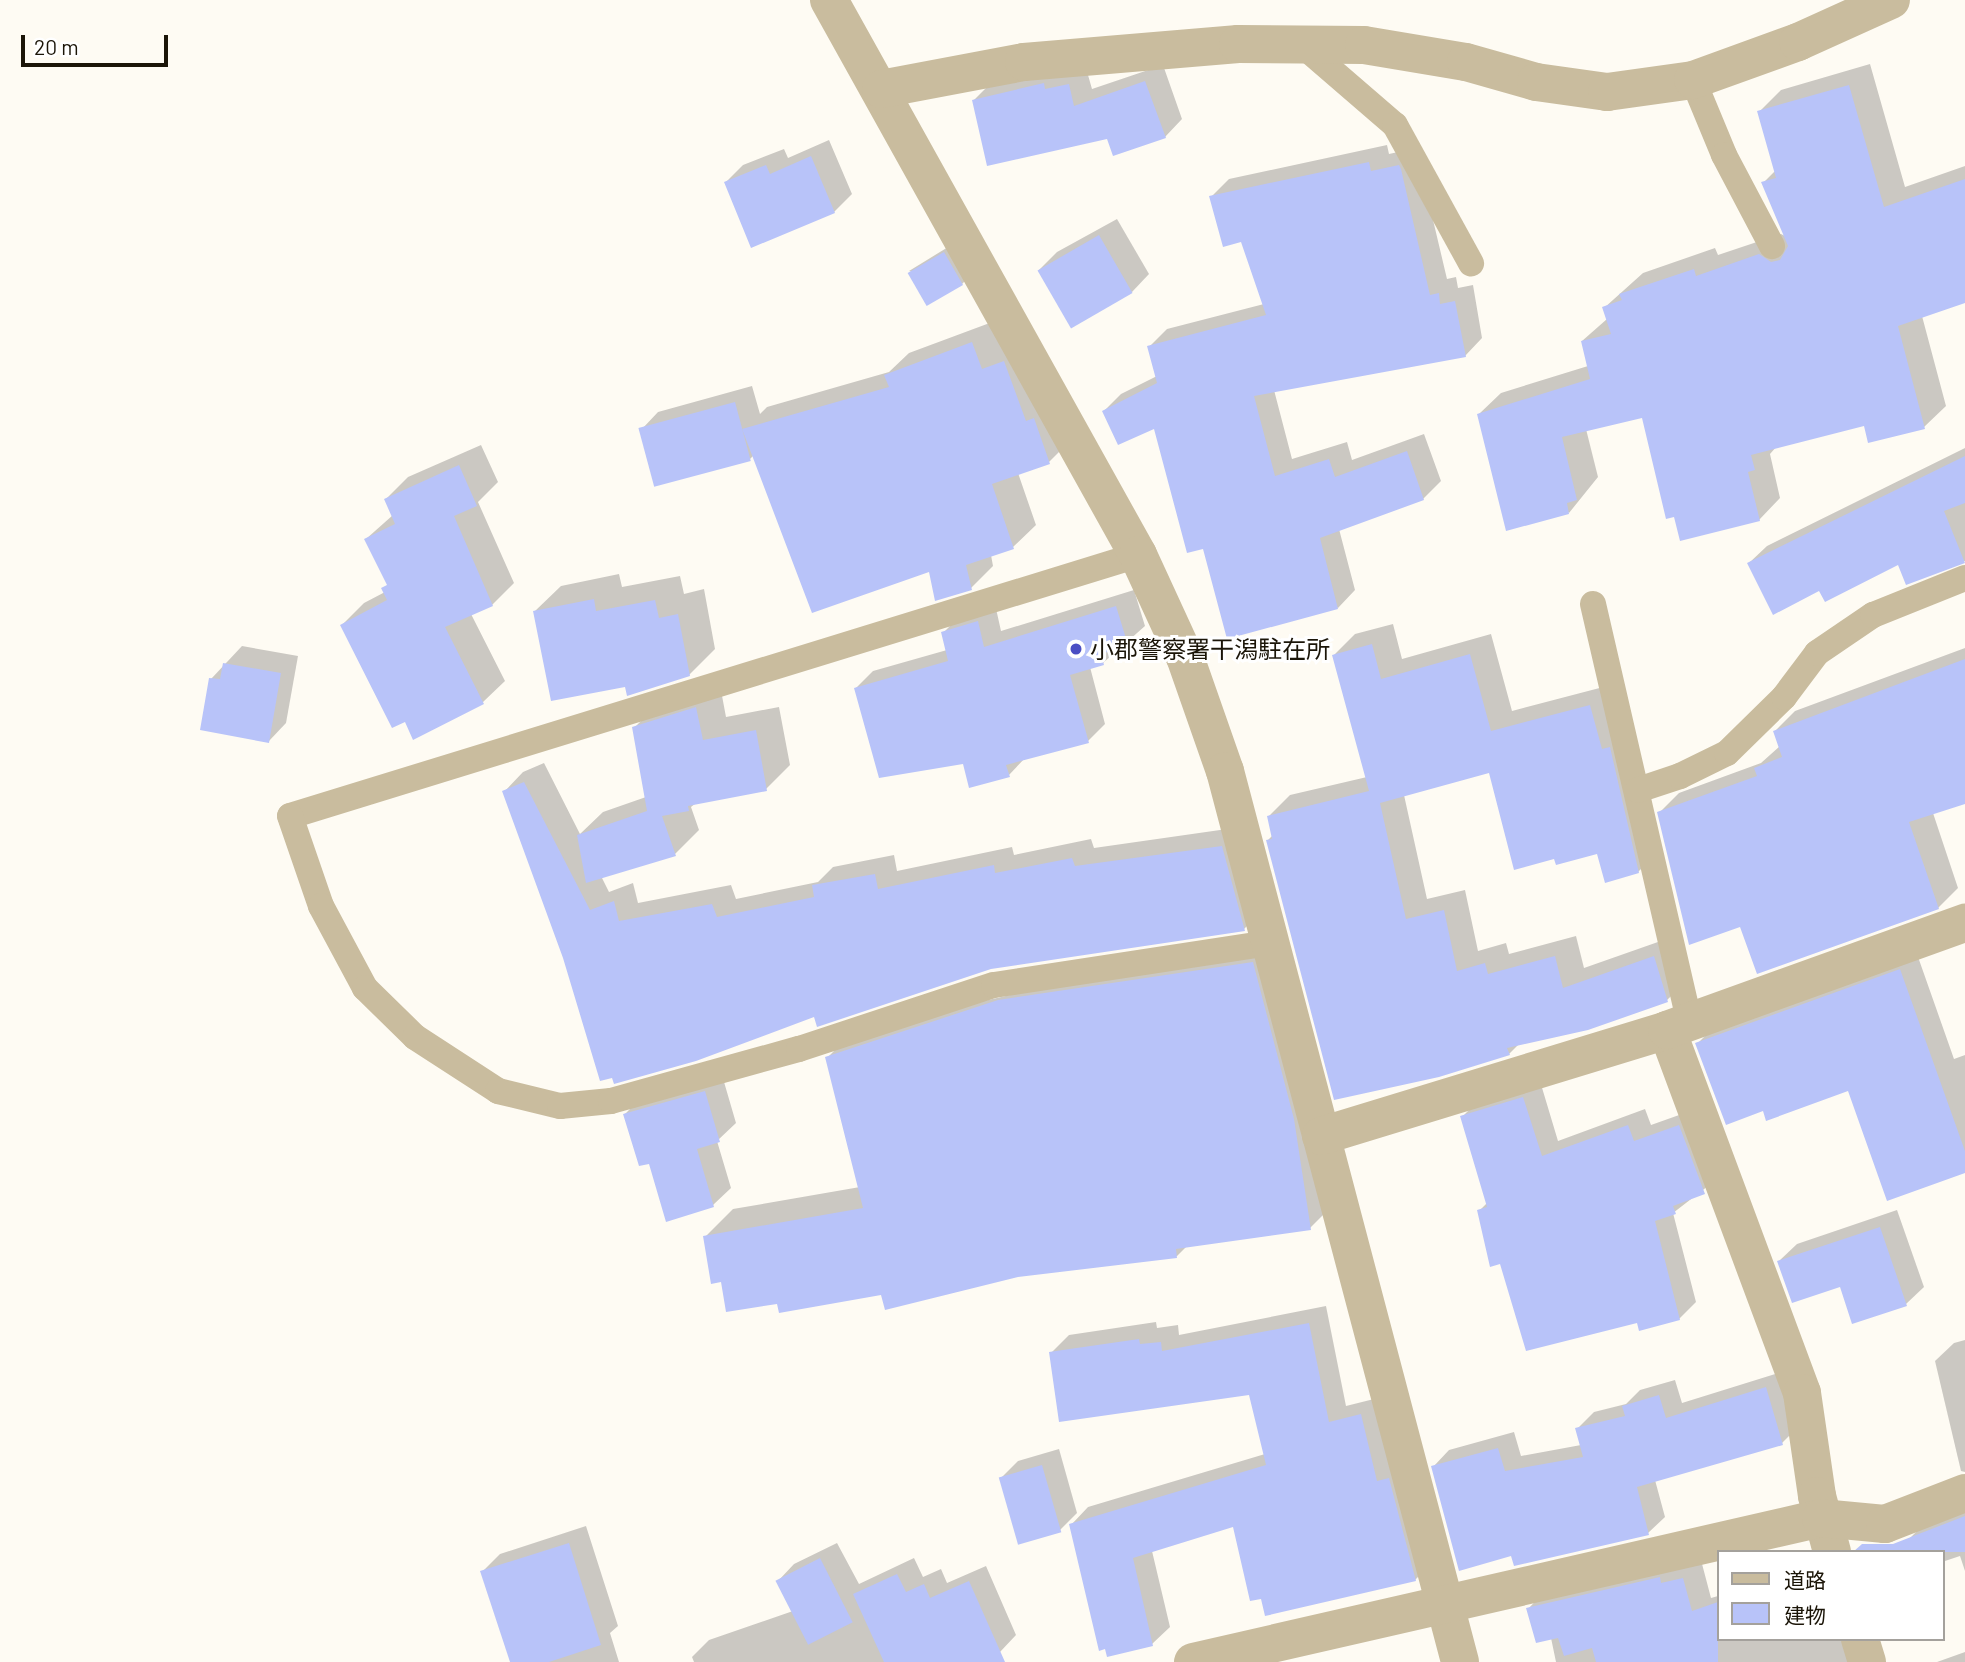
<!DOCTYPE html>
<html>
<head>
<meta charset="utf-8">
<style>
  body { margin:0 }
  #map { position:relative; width:1965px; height:1662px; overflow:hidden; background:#fefbf3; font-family:Barlow,"Noto Sans JP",sans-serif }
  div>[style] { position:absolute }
  .shadow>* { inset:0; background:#0003 }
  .building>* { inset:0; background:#b8c3f9; transform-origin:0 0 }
  .lane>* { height:26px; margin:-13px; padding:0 13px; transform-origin:13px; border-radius:13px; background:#c9bc9e }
  .street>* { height:38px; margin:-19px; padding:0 19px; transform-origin:19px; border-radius:19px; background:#c9bc9e }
  .dots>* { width:19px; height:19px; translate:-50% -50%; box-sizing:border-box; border:4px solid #fff; border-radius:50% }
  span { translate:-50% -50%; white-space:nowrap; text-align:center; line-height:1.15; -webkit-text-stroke:6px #fff; paint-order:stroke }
  .poi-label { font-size:24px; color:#1b1508 }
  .left { translate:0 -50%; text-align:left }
  .legend { position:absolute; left:1717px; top:1550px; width:228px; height:91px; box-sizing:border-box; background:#fff; border:2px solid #a4a19c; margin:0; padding:9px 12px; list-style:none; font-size:21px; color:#1b1508 }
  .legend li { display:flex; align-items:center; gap:14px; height:35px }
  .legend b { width:35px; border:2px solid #a4a19c }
  .scale { position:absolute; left:21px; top:35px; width:147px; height:32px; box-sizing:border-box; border:4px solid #1b1508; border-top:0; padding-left:9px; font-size:21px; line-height:24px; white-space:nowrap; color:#1b1508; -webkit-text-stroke:5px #fff; paint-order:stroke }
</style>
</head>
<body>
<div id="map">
  <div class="shadow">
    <i style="clip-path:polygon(1870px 64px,1905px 187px,1965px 166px,1965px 302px,1922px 316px,1946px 406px,1924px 427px,1865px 424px,1777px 446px,1770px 454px,1780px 498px,1759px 520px,1643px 416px,1586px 429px,1598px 477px,1569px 513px,1479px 414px,1501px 393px,1588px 366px,1582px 341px,1607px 319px,1604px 308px,1643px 273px,1715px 248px,1718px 255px,1781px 234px,1787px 237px,1763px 183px,1776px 170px,1759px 112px,1781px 90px)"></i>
    <i style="clip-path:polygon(1163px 65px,1182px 119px,1165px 137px,1108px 137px,974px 100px,991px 83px,1086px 68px,1092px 89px)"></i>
    <i style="clip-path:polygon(829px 140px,852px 194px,834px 212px,726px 182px,743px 165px,784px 149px,788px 158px)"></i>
    <i style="clip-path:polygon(1387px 145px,1389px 154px,1416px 148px,1447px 279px,1456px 277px,1458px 288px,1473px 285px,1482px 338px,1465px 356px,1274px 390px,1292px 459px,1347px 442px,1352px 460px,1424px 434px,1441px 481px,1423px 499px,1339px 529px,1355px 590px,1338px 608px,1204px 547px,1155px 426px,1104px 411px,1121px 394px,1157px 376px,1149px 347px,1167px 329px,1264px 304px,1242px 240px,1211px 197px,1229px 179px)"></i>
    <i style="clip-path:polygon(1117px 219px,1149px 274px,1132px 292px,1039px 270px,1057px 252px)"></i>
    <i style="clip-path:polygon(953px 244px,970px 276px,962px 284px,909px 271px)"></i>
    <i style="clip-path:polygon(995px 321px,1071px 440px,1049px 462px,1018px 473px,1036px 525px,1013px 547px,991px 555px,993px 566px,971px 588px,930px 569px,754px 455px,750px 459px,641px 430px,658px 412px,752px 386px,760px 414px,767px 407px,889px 372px,909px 353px)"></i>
    <i style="clip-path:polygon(481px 445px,498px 482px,478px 502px,514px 583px,492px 605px,471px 614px,505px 681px,483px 702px,405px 720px,342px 625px,364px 603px,385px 592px,388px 583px,366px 539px,393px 515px,386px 499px,408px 477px)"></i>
    <i style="clip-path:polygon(1965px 448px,1965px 561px,1907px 582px,1899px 563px,1820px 589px,1749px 563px,1767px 546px)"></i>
    <i style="clip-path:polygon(619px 574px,622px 587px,680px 576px,684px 594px,704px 589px,715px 649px,689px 675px,626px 685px,535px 611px,561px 586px)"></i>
    <i style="clip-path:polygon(1134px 590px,1145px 626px,1103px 663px,1090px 667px,1105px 724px,1088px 741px,1025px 758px,1009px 775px,964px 762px,856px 688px,873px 671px,947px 650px,943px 633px,961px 615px,995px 604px,1001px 631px)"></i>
    <i style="clip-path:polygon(1393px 624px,1402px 659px,1491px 634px,1512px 711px,1611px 685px,1659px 851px,1638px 872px,1598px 852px,1491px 771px,1404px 795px,1427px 899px,1465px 890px,1478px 951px,1506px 943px,1509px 954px,1576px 936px,1584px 968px,1675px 936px,1689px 979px,1667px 1000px,1519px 1044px,1509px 1054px,1268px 840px,1273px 835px,1269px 816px,1290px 795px,1367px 777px,1334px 655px,1355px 634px)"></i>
    <i style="clip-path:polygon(242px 646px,298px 656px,286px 723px,269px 741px,211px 679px)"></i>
    <i style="clip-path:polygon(1965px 648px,1965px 802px,1933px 813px,1958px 888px,1938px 908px,1741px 925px,1659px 813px,1679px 793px,1761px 763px,1780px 746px,1775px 731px,1795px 711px)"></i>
    <i style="clip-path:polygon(720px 685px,726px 717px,779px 707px,790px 765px,766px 789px,696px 803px,691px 807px,699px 830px,675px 854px,601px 876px,609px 892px,633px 883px,638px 903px,731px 885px,736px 899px,818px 882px,833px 867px,894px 855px,897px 871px,1012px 847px,1014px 855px,1091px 839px,1094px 848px,1241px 827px,1263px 910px,1244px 929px,991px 968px,816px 1015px,565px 958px,504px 792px,523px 772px,544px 763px,580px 834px,603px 812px,646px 797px,634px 728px,658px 704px)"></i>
    <i style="clip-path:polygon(1280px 934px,1338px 1200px,1310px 1228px,1188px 1245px,1177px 1256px,882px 1293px,778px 1302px,722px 1280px,705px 1237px,733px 1209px,860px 1187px,827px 1058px,855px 1030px)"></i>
    <i style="clip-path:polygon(1917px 954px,1954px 1059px,1965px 1055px,1965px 1171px,1849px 1089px,1764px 1109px,1697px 1044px,1714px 1027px)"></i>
    <i style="clip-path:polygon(722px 1075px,736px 1123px,717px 1141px,731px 1188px,713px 1205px,650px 1162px,625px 1114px,642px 1097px)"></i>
    <i style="clip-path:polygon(1540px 1081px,1558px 1141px,1645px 1109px,1651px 1125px,1696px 1109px,1721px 1176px,1673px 1213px,1696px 1302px,1679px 1319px,1638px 1321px,1501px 1262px,1479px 1211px,1488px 1202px,1462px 1117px,1479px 1100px)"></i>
    <i style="clip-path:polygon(1897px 1210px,1924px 1287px,1906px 1304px,1779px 1261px,1797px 1244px)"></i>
    <i style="clip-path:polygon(1326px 1306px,1346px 1406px,1378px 1398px,1433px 1562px,1415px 1580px,1262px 1597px,1234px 1525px,1152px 1551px,1170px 1627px,1152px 1644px,1071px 1525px,1088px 1507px,1265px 1454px,1250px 1393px,1051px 1353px,1069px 1335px,1156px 1322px,1157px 1328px,1178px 1325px,1179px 1335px)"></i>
    <i style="clip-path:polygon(1965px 1340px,1965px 1472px,1961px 1471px,1935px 1361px,1954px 1343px)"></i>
    <i style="clip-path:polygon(1782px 1372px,1798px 1427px,1782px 1443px,1655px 1480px,1665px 1517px,1648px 1533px,1512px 1554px,1433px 1467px,1449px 1450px,1514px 1432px,1521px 1456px,1581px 1445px,1577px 1429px,1594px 1412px,1626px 1404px,1640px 1390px,1675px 1380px,1682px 1403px)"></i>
    <i style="clip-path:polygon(1059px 1449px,1077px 1513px,1060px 1530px,1001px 1478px,1018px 1461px)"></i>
    <i style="clip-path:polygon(1965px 1506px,1965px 1571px,1960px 1556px,1942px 1562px,1942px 1552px,1909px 1539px,1927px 1521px)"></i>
    <i style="clip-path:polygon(586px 1526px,618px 1626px,610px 1633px,619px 1662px,512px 1662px,482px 1572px,500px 1554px)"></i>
    <i style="clip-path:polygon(837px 1543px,859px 1584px,914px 1558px,923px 1577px,941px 1569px,947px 1583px,986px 1566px,1016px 1635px,1000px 1652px,977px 1662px,694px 1662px,692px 1657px,709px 1640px,793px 1611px,778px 1581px,794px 1564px)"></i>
    <i style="clip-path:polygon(1701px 1560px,1711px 1598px,1718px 1596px,1718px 1639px,1862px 1639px,1853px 1662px,1556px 1662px,1551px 1638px,1528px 1609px,1546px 1590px)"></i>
    <i style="clip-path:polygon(1965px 1652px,1965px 1662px,1937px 1662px)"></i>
  </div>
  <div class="building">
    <i style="clip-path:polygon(1145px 81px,1166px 138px,1113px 156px,1107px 139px,987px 166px,972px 100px,1044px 83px,1045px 89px,1069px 84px,1074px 106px)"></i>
    <i style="clip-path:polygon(1849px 85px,1884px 207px,1965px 179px,1965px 303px,1898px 326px,1925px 429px,1868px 443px,1864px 426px,1751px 455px,1755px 470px,1748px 472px,1760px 521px,1680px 541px,1674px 517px,1666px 519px,1642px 418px,1562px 437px,1577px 500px,1567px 503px,1569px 514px,1506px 531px,1477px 414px,1590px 379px,1581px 341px,1611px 334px,1602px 307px,1622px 300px,1619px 294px,1694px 269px,1696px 276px,1759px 254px,1771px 262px,1780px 260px,1788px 246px,1761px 182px,1776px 178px,1757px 111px)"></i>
    <i style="clip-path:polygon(811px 156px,835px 213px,751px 248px,724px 182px,766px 165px,770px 174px)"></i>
    <i style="clip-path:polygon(1369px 162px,1371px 171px,1399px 165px,1401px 169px,1430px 295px,1439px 293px,1440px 304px,1455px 301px,1466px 357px,1254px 396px,1275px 476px,1329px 459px,1335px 477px,1407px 451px,1424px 500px,1320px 538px,1338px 609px,1227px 639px,1203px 549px,1187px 553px,1154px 429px,1118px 445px,1102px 411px,1157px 383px,1147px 346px,1266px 315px,1241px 242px,1223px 247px,1209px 196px)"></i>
    <i style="left:1099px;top:235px;width:67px;height:71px;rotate:60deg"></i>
    <i style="left:944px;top:252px;width:38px;height:42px;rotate:60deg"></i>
    <i style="clip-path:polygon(972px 342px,982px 369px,1004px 361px,1026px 421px,1034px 418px,1050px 464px,992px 484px,1014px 549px,966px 565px,972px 590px,935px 601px,929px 572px,812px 613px,742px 429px,889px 387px,884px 375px)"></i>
    <i style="left:735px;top:402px;width:61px;height:100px;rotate:75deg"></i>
    <i style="clip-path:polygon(1965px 456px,1965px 503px,1944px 511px,1965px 563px,1906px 585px,1898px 565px,1825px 602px,1819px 591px,1773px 615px,1747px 563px)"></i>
    <i style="clip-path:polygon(459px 465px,477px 506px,454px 516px,493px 606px,445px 627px,484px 704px,413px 740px,405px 722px,392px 728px,340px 625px,387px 600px,381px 588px,387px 585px,364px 539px,395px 524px,384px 499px)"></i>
    <i style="clip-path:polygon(594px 599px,596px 611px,655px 600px,659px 618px,678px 614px,690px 676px,627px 696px,625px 687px,551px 701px,533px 611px)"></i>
    <i style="clip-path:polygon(1116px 606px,1128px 645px,1101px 654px,1104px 665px,1070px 675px,1089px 743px,1006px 765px,1010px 777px,969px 788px,963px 764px,879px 778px,854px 688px,948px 661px,941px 632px,978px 621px,984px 647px)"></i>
    <i style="clip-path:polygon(1372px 644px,1381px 679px,1470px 654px,1491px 731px,1590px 705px,1602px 749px,1610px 747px,1639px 873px,1605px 883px,1597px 854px,1556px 865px,1554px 859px,1514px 870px,1489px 773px,1380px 803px,1406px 919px,1444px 910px,1457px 971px,1485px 963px,1488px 974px,1555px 956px,1563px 988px,1654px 956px,1668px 1002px,1588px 1030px,1507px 1048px,1510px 1055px,1439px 1077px,1334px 1100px,1266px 840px,1272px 839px,1267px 816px,1369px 791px,1332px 655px)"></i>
    <i style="clip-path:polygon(1965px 659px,1965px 804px,1909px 822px,1939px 909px,1757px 974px,1740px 927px,1689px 945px,1657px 812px,1757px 776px,1754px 768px,1782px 757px,1773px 731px)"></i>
    <i style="clip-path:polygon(223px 663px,281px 673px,269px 743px,200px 730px,209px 678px,220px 679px)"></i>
    <i style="clip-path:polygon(696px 707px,703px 740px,756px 730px,767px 791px,688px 806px,689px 811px,662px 816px,676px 856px,586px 883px,577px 835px,647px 811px,632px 727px)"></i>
    <i style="clip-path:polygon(524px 782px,590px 910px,614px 901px,619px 921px,712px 904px,717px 917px,814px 897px,812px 885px,875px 874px,878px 889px,994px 865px,995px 873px,1072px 858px,1075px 866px,1222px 846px,1245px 931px,991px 969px,817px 1027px,814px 1017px,696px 1061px,614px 1084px,612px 1078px,600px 1081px,563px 958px,502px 791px)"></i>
    <i style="clip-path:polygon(1253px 962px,1294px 1119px,1311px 1230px,1176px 1249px,1177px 1258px,1018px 1277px,885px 1310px,881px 1295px,779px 1313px,777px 1304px,726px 1312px,721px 1282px,711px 1284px,703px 1236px,863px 1208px,825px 1057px,998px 1000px)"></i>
    <i style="clip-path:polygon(1900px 969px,1965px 1151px,1965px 1173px,1887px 1201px,1848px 1091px,1766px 1121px,1763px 1111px,1726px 1125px,1695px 1043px)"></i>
    <i style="clip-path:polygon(705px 1091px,720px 1142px,697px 1149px,714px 1207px,666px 1222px,649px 1164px,639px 1166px,623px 1114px)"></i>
    <i style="clip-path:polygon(1523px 1097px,1542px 1156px,1628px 1125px,1634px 1141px,1679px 1125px,1705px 1194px,1673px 1206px,1676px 1214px,1655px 1221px,1680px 1320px,1639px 1331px,1637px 1323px,1526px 1351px,1500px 1264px,1490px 1267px,1477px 1210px,1487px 1207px,1460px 1116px)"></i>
    <i style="clip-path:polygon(1880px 1227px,1907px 1306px,1852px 1324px,1840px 1287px,1792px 1303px,1777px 1261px)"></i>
    <i style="clip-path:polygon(1309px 1323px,1329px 1422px,1361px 1414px,1377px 1481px,1389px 1478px,1416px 1581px,1265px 1616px,1261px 1599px,1250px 1601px,1233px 1527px,1133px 1558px,1153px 1646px,1107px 1657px,1105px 1649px,1099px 1651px,1069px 1524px,1266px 1465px,1249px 1395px,1059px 1422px,1049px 1352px,1139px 1339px,1140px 1344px,1161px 1342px,1162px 1351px)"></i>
    <i style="clip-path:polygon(1766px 1387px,1783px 1445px,1637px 1487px,1649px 1535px,1514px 1566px,1511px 1556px,1459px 1571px,1431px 1466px,1498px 1448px,1505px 1471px,1583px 1457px,1575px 1428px,1625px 1416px,1622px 1406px,1659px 1395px,1666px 1418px)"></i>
    <i style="left:1042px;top:1465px;width:70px;height:45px;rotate:74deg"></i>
    <i style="clip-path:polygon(1965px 1516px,1965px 1552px,1853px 1552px,1862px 1544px,1893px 1544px)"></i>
    <i style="clip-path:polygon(569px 1543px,601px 1645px,549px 1662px,510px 1662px,480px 1571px)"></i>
    <i style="left:820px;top:1558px;width:72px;height:50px;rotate:63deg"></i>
    <i style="clip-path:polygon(897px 1574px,906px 1592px,924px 1584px,930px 1598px,969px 1581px,1005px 1662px,884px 1662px,853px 1594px)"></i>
    <i style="clip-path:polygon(1660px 1577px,1661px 1583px,1683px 1578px,1692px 1611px,1718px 1602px,1718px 1662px,1596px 1662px,1592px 1648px,1564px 1656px,1558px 1638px,1536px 1643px,1526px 1608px)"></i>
  </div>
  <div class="lane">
    <i style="left:1301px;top:44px;width:124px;rotate:40.8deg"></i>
    <i style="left:1395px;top:125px;width:158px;rotate:61.2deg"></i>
    <i style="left:1693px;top:80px;width:81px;rotate:67.5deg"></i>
    <i style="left:1724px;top:155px;width:103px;rotate:62.2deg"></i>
    <i style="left:1138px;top:555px;width:887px;rotate:162.89deg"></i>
    <i style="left:290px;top:816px;width:95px;rotate:71deg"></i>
    <i style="left:321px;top:906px;width:93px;rotate:61.8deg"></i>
    <i style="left:365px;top:988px;width:70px;rotate:44.4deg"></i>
    <i style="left:415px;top:1037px;width:99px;rotate:33deg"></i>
    <i style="left:498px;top:1091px;width:64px;rotate:13.6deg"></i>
    <i style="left:560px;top:1106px;width:51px;rotate:-5.6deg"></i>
    <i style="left:611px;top:1101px;width:195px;rotate:-15.5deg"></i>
    <i style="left:799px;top:1049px;width:205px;rotate:-18.2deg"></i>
    <i style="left:994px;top:985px;width:279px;rotate:-8.7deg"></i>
    <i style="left:1593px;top:604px;width:428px;rotate:77deg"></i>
    <i style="left:1638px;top:790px;width:44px;rotate:-18.4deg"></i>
    <i style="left:1680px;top:776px;width:52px;rotate:-26.1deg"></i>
    <i style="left:1727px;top:753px;width:80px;rotate:-44.5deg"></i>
    <i style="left:1784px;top:697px;width:55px;rotate:-53.1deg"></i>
    <i style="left:1817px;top:653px;width:68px;rotate:-34.2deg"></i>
    <i style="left:1873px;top:615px;width:99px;rotate:-21.9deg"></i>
  </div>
  <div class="street">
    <i style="left:829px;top:0;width:635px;rotate:60.89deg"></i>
    <i style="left:1138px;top:555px;width:112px;rotate:65.3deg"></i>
    <i style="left:1185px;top:657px;width:121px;rotate:70.7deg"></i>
    <i style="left:1225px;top:771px;width:921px;rotate:75.22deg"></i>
    <i style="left:881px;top:89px;width:146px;rotate:-10.7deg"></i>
    <i style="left:1024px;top:62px;width:215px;rotate:-4.8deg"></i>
    <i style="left:1238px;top:44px;width:126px;rotate:0.5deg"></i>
    <i style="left:1364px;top:45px;width:103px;rotate:9.5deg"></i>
    <i style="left:1466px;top:62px;width:73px;rotate:15.9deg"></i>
    <i style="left:1536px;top:82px;width:72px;rotate:8deg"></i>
    <i style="left:1607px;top:92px;width:87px;rotate:-7.9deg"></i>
    <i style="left:1693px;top:80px;width:112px;rotate:-19.9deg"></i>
    <i style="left:1798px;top:42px;width:102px;rotate:-24.3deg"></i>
    <i style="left:1667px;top:1030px;width:387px;rotate:69.6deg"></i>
    <i style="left:1802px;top:1393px;width:104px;rotate:81.7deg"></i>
    <i style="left:1817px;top:1496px;width:58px;rotate:75deg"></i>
    <i style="left:1321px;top:1136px;width:362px;rotate:-17deg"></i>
    <i style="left:1667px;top:1030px;width:317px;rotate:-19.8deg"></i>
    <i style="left:1860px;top:1639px;width:24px;rotate:73deg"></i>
    <i style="left:1193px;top:1662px;width:644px;rotate:-12.91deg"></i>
    <i style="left:1821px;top:1518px;width:64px;rotate:5.4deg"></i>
    <i style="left:1885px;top:1524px;width:86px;rotate:-21.2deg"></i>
  </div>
  <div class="dots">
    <i style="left:1076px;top:649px;background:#4a4ec4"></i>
  </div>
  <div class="poi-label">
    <span class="left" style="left:1090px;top:649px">小郡警察署干潟駐在所</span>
  </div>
  <ul class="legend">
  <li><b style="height:9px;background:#c9bc9e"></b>道路</li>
  <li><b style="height:19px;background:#b8c3f9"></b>建物</li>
  </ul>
  <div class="scale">20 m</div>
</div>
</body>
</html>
